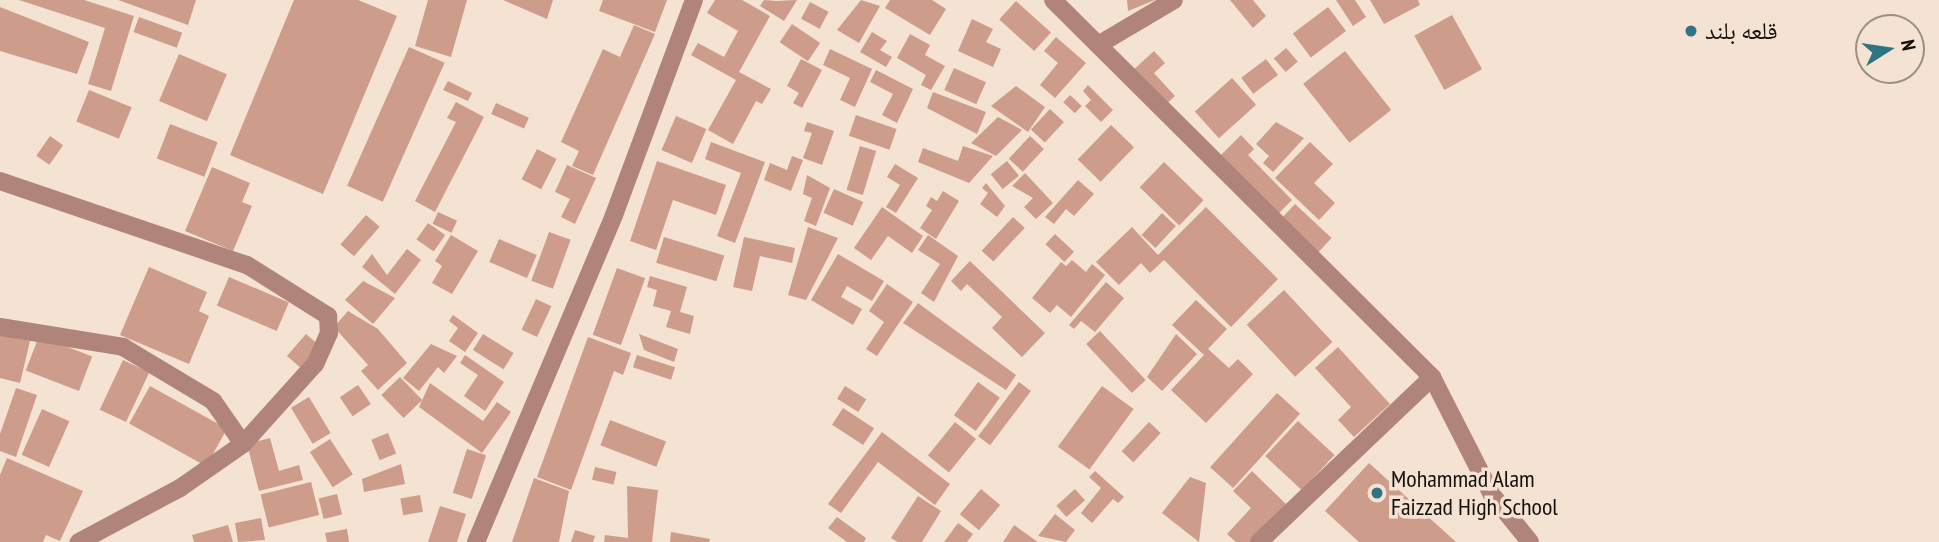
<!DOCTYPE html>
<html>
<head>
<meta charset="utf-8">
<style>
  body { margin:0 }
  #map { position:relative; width:1939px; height:542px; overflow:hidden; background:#f4e2d3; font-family:"PT Sans Narrow","Noto Naskh Arabic",sans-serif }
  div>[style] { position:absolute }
  .building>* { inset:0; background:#cd9c8b; transform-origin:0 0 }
  .minor>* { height:18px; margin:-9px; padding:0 9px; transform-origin:9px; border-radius:9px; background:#b0847b }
  .tertiary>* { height:18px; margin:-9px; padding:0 9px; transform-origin:9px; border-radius:9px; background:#b0847b }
  .dots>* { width:19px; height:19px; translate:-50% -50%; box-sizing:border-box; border:4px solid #f4e2d3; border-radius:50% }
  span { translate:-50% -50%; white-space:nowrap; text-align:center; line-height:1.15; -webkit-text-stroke:7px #f4e2d3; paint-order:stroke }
  .poi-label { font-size:24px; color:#150f0a }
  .left { translate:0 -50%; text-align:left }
  .north { position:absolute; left:1855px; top:14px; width:70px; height:70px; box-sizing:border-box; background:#f4e2d3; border:2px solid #9b8e83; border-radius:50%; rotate:78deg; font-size:19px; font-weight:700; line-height:28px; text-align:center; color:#150f0a }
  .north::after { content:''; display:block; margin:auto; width:24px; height:32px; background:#2f7483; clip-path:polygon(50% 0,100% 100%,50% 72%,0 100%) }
</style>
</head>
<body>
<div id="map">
  <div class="building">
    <i style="clip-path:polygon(19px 0,84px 0,134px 16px,111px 91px,88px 84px,105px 28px)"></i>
    <i style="clip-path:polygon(118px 0,196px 0,188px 25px)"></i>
    <i style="clip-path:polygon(294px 0,358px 0,397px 16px,323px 194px,230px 155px)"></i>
    <i style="clip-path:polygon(428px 0,467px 0,451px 57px,415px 46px)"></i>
    <i style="clip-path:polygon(503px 0,553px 0,547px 19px)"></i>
    <i style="clip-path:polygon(603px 0,667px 0,655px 32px,599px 11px)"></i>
    <i style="clip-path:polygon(715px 0,742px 0,770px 16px,739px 72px,771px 89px,762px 104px,756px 101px,733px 144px,708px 130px,736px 80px,691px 55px,698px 43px,724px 57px,738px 31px,707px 13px)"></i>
    <i style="clip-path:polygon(764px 0,776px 1px,797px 0,784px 21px,760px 6px)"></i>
    <i style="clip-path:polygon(861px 0,880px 6px,859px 43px,837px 30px)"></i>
    <i style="clip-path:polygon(890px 0,932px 0,946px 9px,930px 35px,885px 8px)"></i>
    <i style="clip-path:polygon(1127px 0,1155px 0,1128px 11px)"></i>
    <i style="clip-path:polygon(1230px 0,1253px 0,1266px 16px,1253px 28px)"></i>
    <i style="clip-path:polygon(1336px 0,1355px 0,1366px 17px,1353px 26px)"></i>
    <i style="clip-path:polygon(1370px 0,1418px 0,1420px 5px,1384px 24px)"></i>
    <i style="left:1016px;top:1px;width:47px;height:25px;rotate:42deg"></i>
    <i style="left:810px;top:2px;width:21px;height:19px;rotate:28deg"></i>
    <i style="clip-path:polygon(0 7px,89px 42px,77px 74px,0 51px)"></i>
    <i style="left:1328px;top:7px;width:30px;height:44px;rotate:53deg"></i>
    <i style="left:1452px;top:15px;width:62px;height:43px;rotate:61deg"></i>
    <i style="left:139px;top:17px;width:46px;height:16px;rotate:20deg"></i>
    <i style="clip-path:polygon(972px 19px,993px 29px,986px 42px,1001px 49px,993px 67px,958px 51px)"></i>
    <i style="left:792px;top:24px;width:34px;height:22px;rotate:34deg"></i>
    <i style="clip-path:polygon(634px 25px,655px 34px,593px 175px,572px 166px,579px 151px,561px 142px,603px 49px,620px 57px)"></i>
    <i style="clip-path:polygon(872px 32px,887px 41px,880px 50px,892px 57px,886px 67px,860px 52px)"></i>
    <i style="clip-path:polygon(910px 34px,930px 45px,925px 55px,945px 66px,931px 90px,921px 85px,926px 75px,897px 58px)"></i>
    <i style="clip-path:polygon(1056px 37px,1086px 63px,1055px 98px,1040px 85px,1058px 63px,1044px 51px)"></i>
    <i style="left:409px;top:47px;width:39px;height:152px;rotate:24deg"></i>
    <i style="left:1286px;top:48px;width:18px;height:16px;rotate:49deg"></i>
    <i style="clip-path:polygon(830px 49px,872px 69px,855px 107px,840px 100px,850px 78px,823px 65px)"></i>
    <i style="clip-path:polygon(1154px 51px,1165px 63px,1154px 73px,1175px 96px,1163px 107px,1131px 72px)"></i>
    <i style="left:1345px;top:51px;width:75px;height:53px;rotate:52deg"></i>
    <i style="left:179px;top:54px;width:52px;height:51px;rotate:23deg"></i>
    <i style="clip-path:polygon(801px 59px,822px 70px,802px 108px,793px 103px,799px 93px,787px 86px)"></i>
    <i style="left:1266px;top:59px;width:20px;height:31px;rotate:53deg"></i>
    <i style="left:954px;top:68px;width:35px;height:24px;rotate:24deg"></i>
    <i style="clip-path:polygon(876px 70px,913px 89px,897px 123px,882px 115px,893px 94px,870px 82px)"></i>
    <i style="left:1232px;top:78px;width:36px;height:50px;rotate:48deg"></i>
    <i style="clip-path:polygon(448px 81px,472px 93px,468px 101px,443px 90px)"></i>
    <i style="clip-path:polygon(1088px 85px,1113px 110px,1101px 122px,1085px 106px,1091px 100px,1083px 91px)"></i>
    <i style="clip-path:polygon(1016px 86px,1045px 107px,1028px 132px,991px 106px)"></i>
    <i style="left:89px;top:90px;width:46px;height:34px;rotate:22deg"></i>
    <i style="clip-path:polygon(933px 92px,986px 112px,977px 134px,927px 108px)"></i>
    <i style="left:1070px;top:95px;width:16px;height:10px;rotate:43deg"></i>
    <i style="clip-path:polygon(456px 102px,484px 117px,435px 212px,415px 201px,456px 122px,447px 118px)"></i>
    <i style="left:496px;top:103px;width:36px;height:12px;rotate:24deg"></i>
    <i style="left:1050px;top:109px;width:19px;height:28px;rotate:43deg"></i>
    <i style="left:856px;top:115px;width:43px;height:22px;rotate:19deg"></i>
    <i style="left:676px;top:116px;width:33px;height:37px;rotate:23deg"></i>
    <i style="clip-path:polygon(998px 117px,1022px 130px,996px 156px,971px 143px)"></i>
    <i style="clip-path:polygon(807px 122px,834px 131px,822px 165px,803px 158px,812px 133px,804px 131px)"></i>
    <i style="clip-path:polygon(1276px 122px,1304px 138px,1273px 172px,1263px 163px,1269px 156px,1256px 144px)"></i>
    <i style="left:170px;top:124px;width:51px;height:37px;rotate:21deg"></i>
    <i style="left:1111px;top:125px;width:32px;height:48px;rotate:44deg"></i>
    <i style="clip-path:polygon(1241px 135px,1254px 149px,1248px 155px,1292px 200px,1278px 214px,1221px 155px)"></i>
    <i style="left:50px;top:136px;width:16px;height:24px;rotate:35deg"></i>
    <i style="left:1030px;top:136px;width:19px;height:31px;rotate:43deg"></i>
    <i style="clip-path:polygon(711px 142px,765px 162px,735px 243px,717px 236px,741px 173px,705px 159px)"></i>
    <i style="clip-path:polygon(1310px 142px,1333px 164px,1314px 183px,1335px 203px,1319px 220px,1275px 178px)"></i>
    <i style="left:860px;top:146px;width:17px;height:46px;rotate:17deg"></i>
    <i style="clip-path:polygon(963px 146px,993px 156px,969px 183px,918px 162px,923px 148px,958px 161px)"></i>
    <i style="left:537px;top:149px;width:22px;height:34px;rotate:27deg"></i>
    <i style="clip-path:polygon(792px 156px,803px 160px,791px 191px,764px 180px,770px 163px,787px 170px)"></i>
    <i style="clip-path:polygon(657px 161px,726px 185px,716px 215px,673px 200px,656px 250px,630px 241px)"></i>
    <i style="left:1007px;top:161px;width:19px;height:21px;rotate:51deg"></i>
    <i style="left:1164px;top:162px;width:55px;height:35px;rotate:44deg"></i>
    <i style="clip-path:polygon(895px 164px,918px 178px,896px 213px,886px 207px,900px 185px,887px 177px)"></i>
    <i style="clip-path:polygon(567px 165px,596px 178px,575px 224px,561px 217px,570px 199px,555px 192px)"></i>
    <i style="clip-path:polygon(212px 167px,250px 183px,242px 202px,252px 206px,233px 251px,185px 231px)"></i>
    <i style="clip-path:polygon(1025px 173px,1053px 203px,1036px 219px,1024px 207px,1033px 198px,1012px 186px)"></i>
    <i style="clip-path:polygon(807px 175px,830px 188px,816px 226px,804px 221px,812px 198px,803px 194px)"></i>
    <i style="clip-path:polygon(1078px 180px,1094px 194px,1074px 216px,1066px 209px,1054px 224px,1045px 217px)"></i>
    <i style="clip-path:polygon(986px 183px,1005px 206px,997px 217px,980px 204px,988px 193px,982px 188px)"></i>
    <i style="left:834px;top:189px;width:32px;height:26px;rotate:24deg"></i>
    <i style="clip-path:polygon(943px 191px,959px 201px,936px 239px,920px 228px,932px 210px,926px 206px,931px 197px,937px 201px)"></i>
    <i style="left:1295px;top:204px;width:50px;height:21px;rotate:43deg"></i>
    <i style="clip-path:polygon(882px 207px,923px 236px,912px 253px,888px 236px,871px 260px,854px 248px)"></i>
    <i style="clip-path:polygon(1206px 207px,1278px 279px,1231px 327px,1164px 260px,1150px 273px,1141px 263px,1119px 285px,1096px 262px,1132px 227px,1158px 255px)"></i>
    <i style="left:438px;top:212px;width:21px;height:13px;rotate:25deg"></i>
    <i style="left:1162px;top:213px;width:19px;height:30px;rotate:43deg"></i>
    <i style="left:366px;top:215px;width:18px;height:39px;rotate:41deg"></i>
    <i style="left:1013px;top:217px;width:16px;height:46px;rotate:43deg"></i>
    <i style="left:428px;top:223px;width:21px;height:20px;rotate:35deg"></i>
    <i style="clip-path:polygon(808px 227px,838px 238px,806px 300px,788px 295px)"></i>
    <i style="left:549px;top:232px;width:23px;height:52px;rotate:20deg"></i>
    <i style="left:1055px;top:234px;width:26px;height:14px;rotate:43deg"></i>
    <i style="clip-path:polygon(451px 235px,478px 251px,452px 294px,432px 283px,442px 266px,435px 261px)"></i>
    <i style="clip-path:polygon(928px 235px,958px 256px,934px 302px,921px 293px,940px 264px,918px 250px)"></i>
    <i style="left:664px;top:237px;width:63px;height:27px;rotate:17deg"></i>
    <i style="clip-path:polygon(744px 237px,795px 248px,792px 263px,760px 256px,752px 291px,733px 287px)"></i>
    <i style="left:499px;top:239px;width:41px;height:25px;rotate:23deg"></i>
    <i style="clip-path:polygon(407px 249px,421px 260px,395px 294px,362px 267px,372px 254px,387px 275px)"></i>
    <i style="clip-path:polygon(838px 254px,884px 281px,872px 301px,847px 286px,841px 297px,862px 309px,853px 325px,811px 300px)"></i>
    <i style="clip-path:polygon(1072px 260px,1086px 272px,1092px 264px,1105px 275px,1071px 317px,1057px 305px,1050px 313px,1032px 298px,1061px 262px,1066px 266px)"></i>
    <i style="clip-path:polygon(970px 261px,1045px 333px,1022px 357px,992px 328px,1002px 317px,967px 284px,961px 291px,951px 281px)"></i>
    <i style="clip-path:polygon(149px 267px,207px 292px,199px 311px,209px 316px,189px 364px,120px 335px)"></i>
    <i style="left:617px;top:268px;width:30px;height:71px;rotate:20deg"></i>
    <i style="clip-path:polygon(650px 276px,687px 287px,680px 312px,694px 316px,690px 334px,666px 327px,671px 311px,653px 306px,657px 290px,647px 287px)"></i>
    <i style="left:229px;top:277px;width:65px;height:31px;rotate:23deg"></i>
    <i style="clip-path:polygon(363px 281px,395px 298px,373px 324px,345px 300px)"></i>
    <i style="clip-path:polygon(1106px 282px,1124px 298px,1095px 332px,1081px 321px,1074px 329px,1069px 325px)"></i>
    <i style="clip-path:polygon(887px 284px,913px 302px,877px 356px,866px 349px,884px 322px,869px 311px)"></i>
    <i style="left:1284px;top:290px;width:71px;height:51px;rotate:47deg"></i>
    <i style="left:536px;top:299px;width:17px;height:34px;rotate:25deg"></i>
    <i style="clip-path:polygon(1196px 300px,1227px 329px,1208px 349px,1229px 368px,1238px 359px,1253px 374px,1206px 423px,1171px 390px,1204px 355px,1172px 325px)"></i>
    <i style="clip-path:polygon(918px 303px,1016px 375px,1006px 390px,903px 323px)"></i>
    <i style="clip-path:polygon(348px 311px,378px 329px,407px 363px,378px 390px,361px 371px,368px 365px,334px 327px)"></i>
    <i style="clip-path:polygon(453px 315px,478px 333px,465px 352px,449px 341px,458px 328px,449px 321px)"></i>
    <i style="left:1100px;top:331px;width:67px;height:19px;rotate:47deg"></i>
    <i style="clip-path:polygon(0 334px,30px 341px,20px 383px,0 378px)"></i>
    <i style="left:306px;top:334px;width:18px;height:29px;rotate:41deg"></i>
    <i style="left:483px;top:334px;width:36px;height:19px;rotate:32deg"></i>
    <i style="clip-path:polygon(639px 334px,678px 349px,674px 362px,644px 350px)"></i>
    <i style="clip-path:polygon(1176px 334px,1197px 354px,1162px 391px,1147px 377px)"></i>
    <i style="left:39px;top:336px;width:57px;height:37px;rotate:21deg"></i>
    <i style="clip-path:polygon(588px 337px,631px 353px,623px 375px,614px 371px,571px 490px,537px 477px)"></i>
    <i style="clip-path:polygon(431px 344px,457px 356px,444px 373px,438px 367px,419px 391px,403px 378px)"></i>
    <i style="clip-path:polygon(1338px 347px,1390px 404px,1354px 437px,1338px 420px,1351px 407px,1315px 368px)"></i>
    <i style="clip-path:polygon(465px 355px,504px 382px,485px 411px,464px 396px,478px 375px,460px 363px)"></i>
    <i style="left:637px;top:355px;width:40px;height:13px;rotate:18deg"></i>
    <i style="left:123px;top:360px;width:29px;height:55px;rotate:25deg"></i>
    <i style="left:400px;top:377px;width:32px;height:26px;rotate:46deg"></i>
    <i style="left:978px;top:382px;width:27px;height:41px;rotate:36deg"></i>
    <i style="left:1019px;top:382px;width:15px;height:68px;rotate:37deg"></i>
    <i style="clip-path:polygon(430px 383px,483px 421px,497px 402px,511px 412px,482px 453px,419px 407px)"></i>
    <i style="left:358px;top:385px;width:23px;height:22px;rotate:56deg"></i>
    <i style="left:150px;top:386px;width:88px;height:43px;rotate:29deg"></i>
    <i style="left:845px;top:386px;width:25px;height:15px;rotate:32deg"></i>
    <i style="left:1102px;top:386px;width:39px;height:75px;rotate:36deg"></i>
    <i style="clip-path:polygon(16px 388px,37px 395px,16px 457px,0 451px,0 434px)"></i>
    <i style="left:1277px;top:393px;width:31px;height:100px;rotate:42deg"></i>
    <i style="left:309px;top:397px;width:42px;height:21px;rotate:59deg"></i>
    <i style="left:843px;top:408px;width:37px;height:20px;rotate:33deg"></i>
    <i style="left:42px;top:409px;width:30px;height:50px;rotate:24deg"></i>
    <i style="left:610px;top:420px;width:60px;height:27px;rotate:21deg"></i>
    <i style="left:1298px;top:421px;width:50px;height:48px;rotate:43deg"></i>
    <i style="left:955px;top:422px;width:27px;height:43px;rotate:39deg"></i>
    <i style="left:1149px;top:422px;width:16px;height:40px;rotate:43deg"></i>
    <i style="clip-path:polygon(882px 432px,950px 484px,935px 505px,878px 462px,841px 513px,828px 504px)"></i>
    <i style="left:388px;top:433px;width:22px;height:18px;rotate:68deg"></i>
    <i style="clip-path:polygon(270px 438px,279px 471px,299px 465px,303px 480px,259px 491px,247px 444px)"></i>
    <i style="left:330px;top:439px;width:42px;height:24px;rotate:57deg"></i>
    <i style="left:467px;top:449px;width:20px;height:46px;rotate:18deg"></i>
    <i style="clip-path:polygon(7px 458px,83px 491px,60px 541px,46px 535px,43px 542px,0 542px,0 475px)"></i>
    <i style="clip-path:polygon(1369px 463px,1456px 542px,1359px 542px,1325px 511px)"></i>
    <i style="clip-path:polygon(401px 464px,405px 484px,364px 492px,362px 479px)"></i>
    <i style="left:595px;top:467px;width:22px;height:13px;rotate:13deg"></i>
    <i style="clip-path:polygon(1095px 471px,1124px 497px,1118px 503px,1113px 499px,1092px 523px,1081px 513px,1101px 488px,1089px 477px)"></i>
    <i style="clip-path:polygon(1252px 471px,1286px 504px,1251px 542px,1236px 542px,1227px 534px,1251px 508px,1233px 491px)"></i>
    <i style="clip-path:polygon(1190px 477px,1206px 483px,1199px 542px,1162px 513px)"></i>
    <i style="clip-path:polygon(534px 478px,569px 491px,559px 542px,512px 542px)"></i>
    <i style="left:311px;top:482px;width:34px;height:52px;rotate:76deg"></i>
    <i style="clip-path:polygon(627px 486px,658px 490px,652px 542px,604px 542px,605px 535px,628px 538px)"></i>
    <i style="left:981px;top:489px;width:25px;height:33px;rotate:40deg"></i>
    <i style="left:1075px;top:489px;width:15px;height:25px;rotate:48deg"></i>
    <i style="left:337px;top:494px;width:21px;height:19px;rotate:76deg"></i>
    <i style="left:420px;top:495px;width:17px;height:20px;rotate:80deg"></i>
    <i style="clip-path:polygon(918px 496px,941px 511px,922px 542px,898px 542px,891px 538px)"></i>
    <i style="clip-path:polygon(440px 506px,466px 514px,457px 542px,428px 542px)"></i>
    <i style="clip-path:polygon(1055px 514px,1075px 530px,1066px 542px,1038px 536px)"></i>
    <i style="clip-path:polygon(837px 517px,866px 538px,864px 542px,847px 542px,828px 528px)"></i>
    <i style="clip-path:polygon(261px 518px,265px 540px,238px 542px,235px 523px)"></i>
    <i style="clip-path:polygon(958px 523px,973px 534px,967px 542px,944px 542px)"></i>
    <i style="clip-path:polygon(228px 525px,233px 542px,194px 542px,192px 535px)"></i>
    <i style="clip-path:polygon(1014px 525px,1038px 542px,1003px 542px)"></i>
    <i style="clip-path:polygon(347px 529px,349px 542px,327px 542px,325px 533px)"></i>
    <i style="clip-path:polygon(575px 530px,595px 536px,593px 542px,571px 542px)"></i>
    <i style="clip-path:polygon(671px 532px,710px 539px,709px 542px,670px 542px)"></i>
  </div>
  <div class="minor">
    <i style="left:1053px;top:0;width:535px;rotate:44.85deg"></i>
    <i style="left:1432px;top:377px;width:132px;rotate:63deg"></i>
    <i style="left:1492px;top:495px;width:60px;rotate:51deg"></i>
    <i style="left:1098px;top:45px;width:88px;rotate:-30.6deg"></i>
    <i style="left:0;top:181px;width:261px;rotate:18.8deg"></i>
    <i style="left:247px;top:265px;width:96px;rotate:32.2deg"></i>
    <i style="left:328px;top:316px;width:17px;rotate:87deg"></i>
    <i style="left:329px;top:333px;width:34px;rotate:114deg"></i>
    <i style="left:315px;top:364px;width:108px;rotate:132deg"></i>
    <i style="left:243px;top:444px;width:77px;rotate:145.1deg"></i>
    <i style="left:180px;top:488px;width:115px;rotate:151.9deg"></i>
    <i style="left:0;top:327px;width:125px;rotate:9.2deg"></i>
    <i style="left:123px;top:347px;width:105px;rotate:31deg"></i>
    <i style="left:213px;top:401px;width:52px;rotate:55.1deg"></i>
    <i style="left:1259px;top:542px;width:239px;rotate:-43.6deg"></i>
  </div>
  <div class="tertiary">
    <i style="left:476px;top:542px;width:355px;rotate:-67.1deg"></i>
    <i style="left:614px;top:215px;width:229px;rotate:-69.6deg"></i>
  </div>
  <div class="dots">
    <i style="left:1691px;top:31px;background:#2f7483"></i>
    <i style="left:1377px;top:493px;background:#2f7483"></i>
  </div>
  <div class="poi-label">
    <span class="left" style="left:1705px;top:31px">قلعه بلند</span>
    <span class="left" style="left:1391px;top:493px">Mohammad Alam<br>Faizzad High School</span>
  </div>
  <div class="north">N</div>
</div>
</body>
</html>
